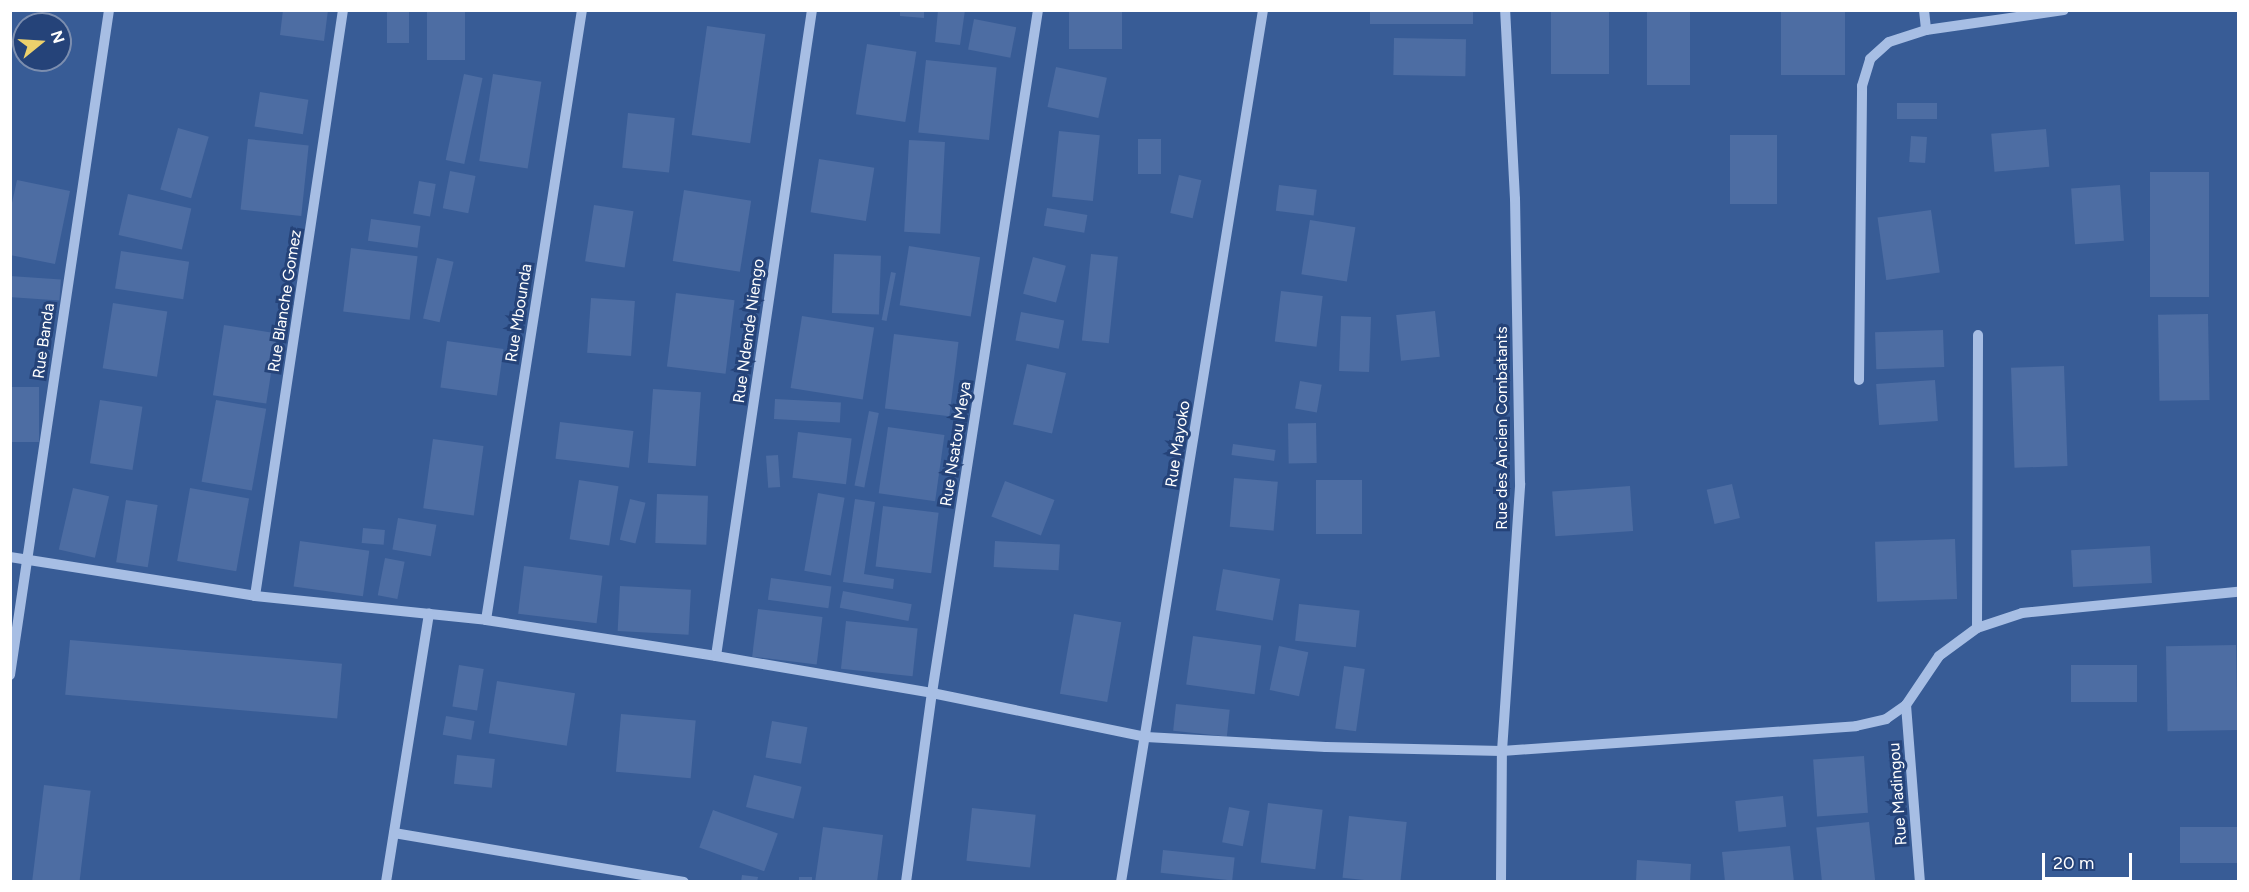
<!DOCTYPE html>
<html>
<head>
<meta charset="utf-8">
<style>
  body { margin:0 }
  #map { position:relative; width:2249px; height:892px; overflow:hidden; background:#254379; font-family:Figtree,sans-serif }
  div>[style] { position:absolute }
  .green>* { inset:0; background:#385c96 }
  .building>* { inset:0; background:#4d6da3; transform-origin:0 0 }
  .minor>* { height:10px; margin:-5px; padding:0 5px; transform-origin:5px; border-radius:5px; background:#a7bee4 }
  span { translate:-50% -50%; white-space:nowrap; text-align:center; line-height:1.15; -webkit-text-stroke:6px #254379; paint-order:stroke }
  .street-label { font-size:16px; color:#fff }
  .frame { position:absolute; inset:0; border:12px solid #fff; pointer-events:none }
  .north { position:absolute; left:12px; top:12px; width:60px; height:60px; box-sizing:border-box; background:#254379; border:2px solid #7c8eaf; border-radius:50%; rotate:72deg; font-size:16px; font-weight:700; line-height:24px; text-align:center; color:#fff }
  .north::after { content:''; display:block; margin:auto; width:21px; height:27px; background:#edd16c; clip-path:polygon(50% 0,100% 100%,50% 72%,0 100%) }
  .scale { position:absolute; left:2042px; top:853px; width:90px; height:27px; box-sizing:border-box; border:3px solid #fff; border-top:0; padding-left:8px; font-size:18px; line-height:21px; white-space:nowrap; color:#fff; -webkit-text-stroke:4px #254379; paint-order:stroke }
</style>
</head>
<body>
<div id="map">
  <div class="green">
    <i style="clip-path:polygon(evenodd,11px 11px,2238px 11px,2238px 881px,11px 881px,11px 11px,24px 24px,60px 24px,60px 60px,24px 60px,24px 24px)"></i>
  </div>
  <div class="building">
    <i style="clip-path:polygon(283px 10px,328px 10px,324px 41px,280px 35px)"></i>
    <i style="left:387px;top:10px;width:22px;height:33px"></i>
    <i style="left:427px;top:10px;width:38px;height:50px"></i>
    <i style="clip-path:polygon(900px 10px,924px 10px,924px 18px,900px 16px)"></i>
    <i style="clip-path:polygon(938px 10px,965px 10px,960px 45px,935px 42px)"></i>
    <i style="left:1069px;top:10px;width:53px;height:39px"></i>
    <i style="left:1370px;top:10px;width:103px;height:14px"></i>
    <i style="left:1551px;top:10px;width:58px;height:64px"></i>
    <i style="left:1647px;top:10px;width:43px;height:75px"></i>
    <i style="left:1781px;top:10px;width:64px;height:65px"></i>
    <i style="left:974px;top:19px;width:43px;height:31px;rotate:11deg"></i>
    <i style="left:707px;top:26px;width:59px;height:110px;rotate:8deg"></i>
    <i style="left:1394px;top:38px;width:72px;height:37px;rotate:1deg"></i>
    <i style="left:867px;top:44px;width:50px;height:71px;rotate:9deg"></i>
    <i style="left:926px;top:60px;width:71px;height:73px;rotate:6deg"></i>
    <i style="left:1056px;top:67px;width:52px;height:41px;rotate:12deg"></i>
    <i style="left:464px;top:74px;width:19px;height:88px;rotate:12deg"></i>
    <i style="left:493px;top:74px;width:49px;height:88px;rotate:9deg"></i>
    <i style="left:260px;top:92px;width:49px;height:35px;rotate:9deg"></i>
    <i style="left:1897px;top:103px;width:40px;height:16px"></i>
    <i style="left:628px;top:113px;width:47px;height:55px;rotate:6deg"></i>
    <i style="left:178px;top:128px;width:32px;height:64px;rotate:16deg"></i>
    <i style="left:2046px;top:129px;width:38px;height:55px;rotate:85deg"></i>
    <i style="left:1059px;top:131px;width:41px;height:66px;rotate:6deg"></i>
    <i style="left:1730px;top:135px;width:47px;height:69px"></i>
    <i style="left:1911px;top:136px;width:16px;height:26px;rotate:4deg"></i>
    <i style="left:248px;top:139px;width:61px;height:71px;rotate:6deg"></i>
    <i style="left:1161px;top:139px;width:35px;height:23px;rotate:90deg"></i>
    <i style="left:909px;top:140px;width:36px;height:92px;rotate:3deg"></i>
    <i style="left:819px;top:159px;width:56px;height:54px;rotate:9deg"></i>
    <i style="left:450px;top:171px;width:26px;height:38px;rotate:11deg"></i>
    <i style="left:2150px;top:172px;width:59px;height:125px"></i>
    <i style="left:1179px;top:175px;width:23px;height:39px;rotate:13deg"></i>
    <i style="clip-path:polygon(17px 180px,70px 191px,55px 264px,10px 255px,10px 212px)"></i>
    <i style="left:419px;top:181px;width:17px;height:33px;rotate:10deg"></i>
    <i style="left:1279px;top:185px;width:38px;height:26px;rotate:7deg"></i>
    <i style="left:2120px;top:185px;width:56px;height:49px;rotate:86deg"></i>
    <i style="left:684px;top:190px;width:68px;height:72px;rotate:9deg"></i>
    <i style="left:128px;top:194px;width:65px;height:42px;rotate:13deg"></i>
    <i style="left:594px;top:205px;width:40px;height:57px;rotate:9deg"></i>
    <i style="left:1047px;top:208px;width:41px;height:18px;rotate:10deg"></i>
    <i style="left:1931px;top:210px;width:63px;height:54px;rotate:82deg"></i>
    <i style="left:371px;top:219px;width:50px;height:22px;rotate:8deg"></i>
    <i style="left:1310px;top:220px;width:46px;height:55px;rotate:9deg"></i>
    <i style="left:909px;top:246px;width:72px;height:60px;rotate:9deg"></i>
    <i style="left:351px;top:248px;width:67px;height:64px;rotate:7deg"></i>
    <i style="left:121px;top:251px;width:69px;height:38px;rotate:9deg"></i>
    <i style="left:834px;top:254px;width:47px;height:59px;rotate:2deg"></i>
    <i style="left:1091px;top:254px;width:27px;height:87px;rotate:6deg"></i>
    <i style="left:1033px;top:257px;width:34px;height:38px;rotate:15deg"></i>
    <i style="left:437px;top:258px;width:17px;height:62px;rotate:13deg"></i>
    <i style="left:891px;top:272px;width:5px;height:49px;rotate:11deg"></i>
    <i style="left:10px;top:276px;width:51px;height:21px;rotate:4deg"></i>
    <i style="left:1281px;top:291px;width:42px;height:51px;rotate:7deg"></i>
    <i style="left:676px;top:293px;width:59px;height:74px;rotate:7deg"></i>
    <i style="left:591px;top:298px;width:44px;height:55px;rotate:4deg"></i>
    <i style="left:113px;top:303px;width:55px;height:66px;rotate:9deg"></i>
    <i style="left:1435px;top:311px;width:46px;height:39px;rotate:84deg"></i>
    <i style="left:1021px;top:312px;width:44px;height:29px;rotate:11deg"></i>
    <i style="left:2208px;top:314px;width:86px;height:50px;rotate:89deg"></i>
    <i style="left:802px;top:316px;width:73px;height:73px;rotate:9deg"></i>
    <i style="left:1341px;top:316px;width:30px;height:55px;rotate:2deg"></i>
    <i style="left:224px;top:325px;width:54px;height:71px;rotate:9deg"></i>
    <i style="left:1943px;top:330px;width:37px;height:68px;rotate:88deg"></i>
    <i style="left:894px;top:334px;width:65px;height:75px;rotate:7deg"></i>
    <i style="left:447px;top:341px;width:57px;height:47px;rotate:8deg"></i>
    <i style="left:1027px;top:364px;width:40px;height:62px;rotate:13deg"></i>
    <i style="left:2064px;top:366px;width:100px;height:53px;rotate:88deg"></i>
    <i style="left:1935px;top:380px;width:41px;height:59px;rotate:86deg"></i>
    <i style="left:1300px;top:381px;width:22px;height:28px;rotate:10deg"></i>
    <i style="left:10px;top:387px;width:29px;height:55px"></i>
    <i style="left:653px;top:389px;width:48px;height:74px;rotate:4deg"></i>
    <i style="left:775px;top:399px;width:66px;height:20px;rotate:3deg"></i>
    <i style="left:100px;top:400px;width:43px;height:64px;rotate:9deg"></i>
    <i style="left:216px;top:400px;width:51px;height:83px;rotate:10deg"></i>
    <i style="left:869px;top:411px;width:10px;height:76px;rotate:11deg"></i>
    <i style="left:560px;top:422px;width:74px;height:37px;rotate:7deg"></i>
    <i style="left:1316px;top:423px;width:40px;height:28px;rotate:89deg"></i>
    <i style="left:888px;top:427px;width:57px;height:67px;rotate:8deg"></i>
    <i style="left:798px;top:432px;width:54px;height:46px;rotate:7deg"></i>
    <i style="left:433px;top:439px;width:51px;height:70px;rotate:8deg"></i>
    <i style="left:1233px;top:444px;width:43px;height:11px;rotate:8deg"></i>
    <i style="left:778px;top:455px;width:32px;height:12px;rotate:86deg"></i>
    <i style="left:1234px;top:478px;width:44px;height:49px;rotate:5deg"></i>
    <i style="left:579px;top:480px;width:40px;height:60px;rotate:9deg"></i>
    <i style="left:1316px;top:480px;width:46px;height:54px"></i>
    <i style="left:1005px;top:481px;width:53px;height:38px;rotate:21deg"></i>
    <i style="left:1732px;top:484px;width:35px;height:26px;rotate:77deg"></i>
    <i style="left:1630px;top:486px;width:45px;height:78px;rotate:86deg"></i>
    <i style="left:73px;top:488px;width:37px;height:63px;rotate:13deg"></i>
    <i style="left:190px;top:488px;width:60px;height:74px;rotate:10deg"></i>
    <i style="left:818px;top:493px;width:27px;height:79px;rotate:10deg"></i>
    <i style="left:657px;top:494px;width:51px;height:49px;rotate:2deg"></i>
    <i style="left:630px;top:499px;width:16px;height:42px;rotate:14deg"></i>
    <i style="clip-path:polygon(855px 499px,875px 502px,864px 574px,894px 579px,893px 589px,843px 582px)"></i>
    <i style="left:126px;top:500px;width:32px;height:63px;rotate:9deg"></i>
    <i style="left:883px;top:506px;width:56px;height:61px;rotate:7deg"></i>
    <i style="left:398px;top:518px;width:39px;height:32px;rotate:10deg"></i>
    <i style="left:363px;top:528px;width:22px;height:15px;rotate:5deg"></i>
    <i style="left:1955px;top:539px;width:60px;height:80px;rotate:88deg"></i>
    <i style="left:300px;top:541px;width:70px;height:46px;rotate:8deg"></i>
    <i style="left:995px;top:541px;width:65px;height:26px;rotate:3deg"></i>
    <i style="left:2150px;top:546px;width:37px;height:79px;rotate:87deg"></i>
    <i style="left:385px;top:558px;width:20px;height:38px;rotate:11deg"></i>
    <i style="left:524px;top:566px;width:79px;height:48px;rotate:7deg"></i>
    <i style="left:1223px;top:569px;width:58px;height:42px;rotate:10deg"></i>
    <i style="left:771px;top:578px;width:61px;height:22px;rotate:8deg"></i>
    <i style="left:620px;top:586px;width:71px;height:45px;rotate:3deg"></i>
    <i style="left:843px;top:591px;width:70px;height:17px;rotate:11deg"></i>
    <i style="left:1299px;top:604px;width:61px;height:37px;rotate:6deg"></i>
    <i style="left:758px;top:609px;width:65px;height:48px;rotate:7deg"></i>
    <i style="left:1074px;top:614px;width:48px;height:81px;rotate:10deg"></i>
    <i style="left:846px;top:621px;width:72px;height:48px;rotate:6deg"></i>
    <i style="left:1193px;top:636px;width:69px;height:49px;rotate:8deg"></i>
    <i style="left:70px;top:640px;width:273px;height:55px;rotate:5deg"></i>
    <i style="left:2236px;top:645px;width:85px;height:70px;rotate:89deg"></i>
    <i style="left:1279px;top:646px;width:30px;height:45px;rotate:12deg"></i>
    <i style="left:459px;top:665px;width:25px;height:42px;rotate:9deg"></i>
    <i style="left:2071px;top:665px;width:66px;height:37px"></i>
    <i style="left:1344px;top:666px;width:21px;height:63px;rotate:8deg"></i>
    <i style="left:497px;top:681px;width:79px;height:53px;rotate:9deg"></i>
    <i style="left:1176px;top:704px;width:54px;height:27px;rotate:6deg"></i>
    <i style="left:621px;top:714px;width:75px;height:58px;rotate:5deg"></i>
    <i style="left:446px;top:716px;width:29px;height:19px;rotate:10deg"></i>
    <i style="left:772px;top:721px;width:36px;height:37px;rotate:10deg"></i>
    <i style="left:457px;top:755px;width:38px;height:29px;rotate:6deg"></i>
    <i style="left:1864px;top:756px;width:57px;height:51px;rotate:86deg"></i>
    <i style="left:754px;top:775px;width:49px;height:33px;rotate:14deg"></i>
    <i style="left:44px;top:785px;width:47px;height:98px;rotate:7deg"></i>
    <i style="left:1783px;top:796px;width:31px;height:48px;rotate:84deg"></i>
    <i style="left:1268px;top:803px;width:55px;height:60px;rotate:7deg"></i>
    <i style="left:1229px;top:807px;width:21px;height:36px;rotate:11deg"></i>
    <i style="left:972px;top:808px;width:64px;height:53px;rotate:6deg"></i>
    <i style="left:713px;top:810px;width:69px;height:40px;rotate:20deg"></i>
    <i style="left:1349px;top:816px;width:58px;height:62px;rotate:6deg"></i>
    <i style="left:1869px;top:822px;width:60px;height:53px;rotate:84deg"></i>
    <i style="clip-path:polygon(823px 827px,883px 835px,877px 882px,815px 882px)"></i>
    <i style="left:2238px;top:827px;width:36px;height:58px;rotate:90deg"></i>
    <i style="clip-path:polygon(1790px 846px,1794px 882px,1725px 882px,1722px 852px)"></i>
    <i style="left:1163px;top:850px;width:72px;height:23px;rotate:6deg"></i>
    <i style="clip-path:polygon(1637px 860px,1691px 864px,1690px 882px,1636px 882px)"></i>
    <i style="clip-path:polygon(742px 875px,758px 877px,757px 882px,741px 882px)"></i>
    <i style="left:799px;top:877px;width:13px;height:5px"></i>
  </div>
  <div class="minor">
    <i style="left:1924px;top:10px;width:20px;rotate:84deg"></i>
    <i style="left:1926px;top:30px;width:139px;rotate:-8.2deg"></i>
    <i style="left:1859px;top:380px;width:294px;rotate:-89.4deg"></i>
    <i style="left:1862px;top:86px;width:28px;rotate:-73deg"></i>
    <i style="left:1870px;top:59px;width:25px;rotate:-42deg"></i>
    <i style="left:1889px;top:42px;width:39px;rotate:-18deg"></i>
    <i style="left:10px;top:557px;width:248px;rotate:9deg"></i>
    <i style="left:255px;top:596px;width:232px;rotate:5.9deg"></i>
    <i style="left:486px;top:620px;width:233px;rotate:8.9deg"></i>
    <i style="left:716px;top:656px;width:219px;rotate:9.7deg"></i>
    <i style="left:932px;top:693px;width:218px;rotate:11.6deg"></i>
    <i style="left:1146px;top:737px;width:180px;rotate:3.2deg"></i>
    <i style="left:1326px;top:747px;width:176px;rotate:1.3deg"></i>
    <i style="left:1502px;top:751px;width:355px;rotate:-4deg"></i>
    <i style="left:1856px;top:726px;width:31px;rotate:-13deg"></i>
    <i style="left:1886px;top:719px;width:24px;rotate:-35deg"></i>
    <i style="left:1906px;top:705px;width:59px;rotate:-56deg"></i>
    <i style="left:1939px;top:656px;width:47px;rotate:-36.4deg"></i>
    <i style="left:1977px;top:628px;width:47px;rotate:-18.4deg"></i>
    <i style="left:2022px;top:613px;width:217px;rotate:-5.6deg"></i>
    <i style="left:255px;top:596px;width:593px;rotate:-81.46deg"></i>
    <i style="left:486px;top:620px;width:618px;rotate:-81.06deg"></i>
    <i style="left:1977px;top:628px;width:293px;rotate:-89.8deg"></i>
    <i style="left:716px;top:656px;width:653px;rotate:-81.55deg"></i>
    <i style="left:10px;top:675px;width:672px;rotate:-81.53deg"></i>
    <i style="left:1906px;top:705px;width:178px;rotate:85.5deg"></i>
    <i style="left:394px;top:833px;width:294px;rotate:9.6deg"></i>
    <i style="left:386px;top:882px;width:272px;rotate:-80.9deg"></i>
    <i style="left:906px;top:882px;width:191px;rotate:-82.2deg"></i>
    <i style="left:932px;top:693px;width:691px;rotate:-81.18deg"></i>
    <i style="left:1121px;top:882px;width:883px;rotate:-80.75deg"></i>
    <i style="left:1501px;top:882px;width:131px;rotate:-89.6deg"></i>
    <i style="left:1502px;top:751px;width:268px;rotate:-86.1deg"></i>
    <i style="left:1520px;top:484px;width:285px;rotate:-91deg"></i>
    <i style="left:1515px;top:199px;width:189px;rotate:-93deg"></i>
  </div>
  <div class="street-label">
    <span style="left:285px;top:301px;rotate:-81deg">Rue Blanche Gomez</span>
    <span style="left:519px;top:313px;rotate:-81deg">Rue Mbounda</span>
    <span style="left:749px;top:331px;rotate:-82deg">Rue Ndende Niengo</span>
    <span style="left:44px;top:341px;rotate:-82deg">Rue Banda</span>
    <span style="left:1502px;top:428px;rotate:-90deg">Rue des Ancien Combatants</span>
    <span style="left:956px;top:444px;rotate:-81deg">Rue Nsatou Meya</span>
    <span style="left:1178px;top:444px;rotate:-81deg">Rue Mayoko</span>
    <span style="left:1898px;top:794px;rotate:-94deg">Rue Madingou</span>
  </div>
  <div class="frame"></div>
  <div class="north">N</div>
  <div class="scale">20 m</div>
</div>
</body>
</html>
